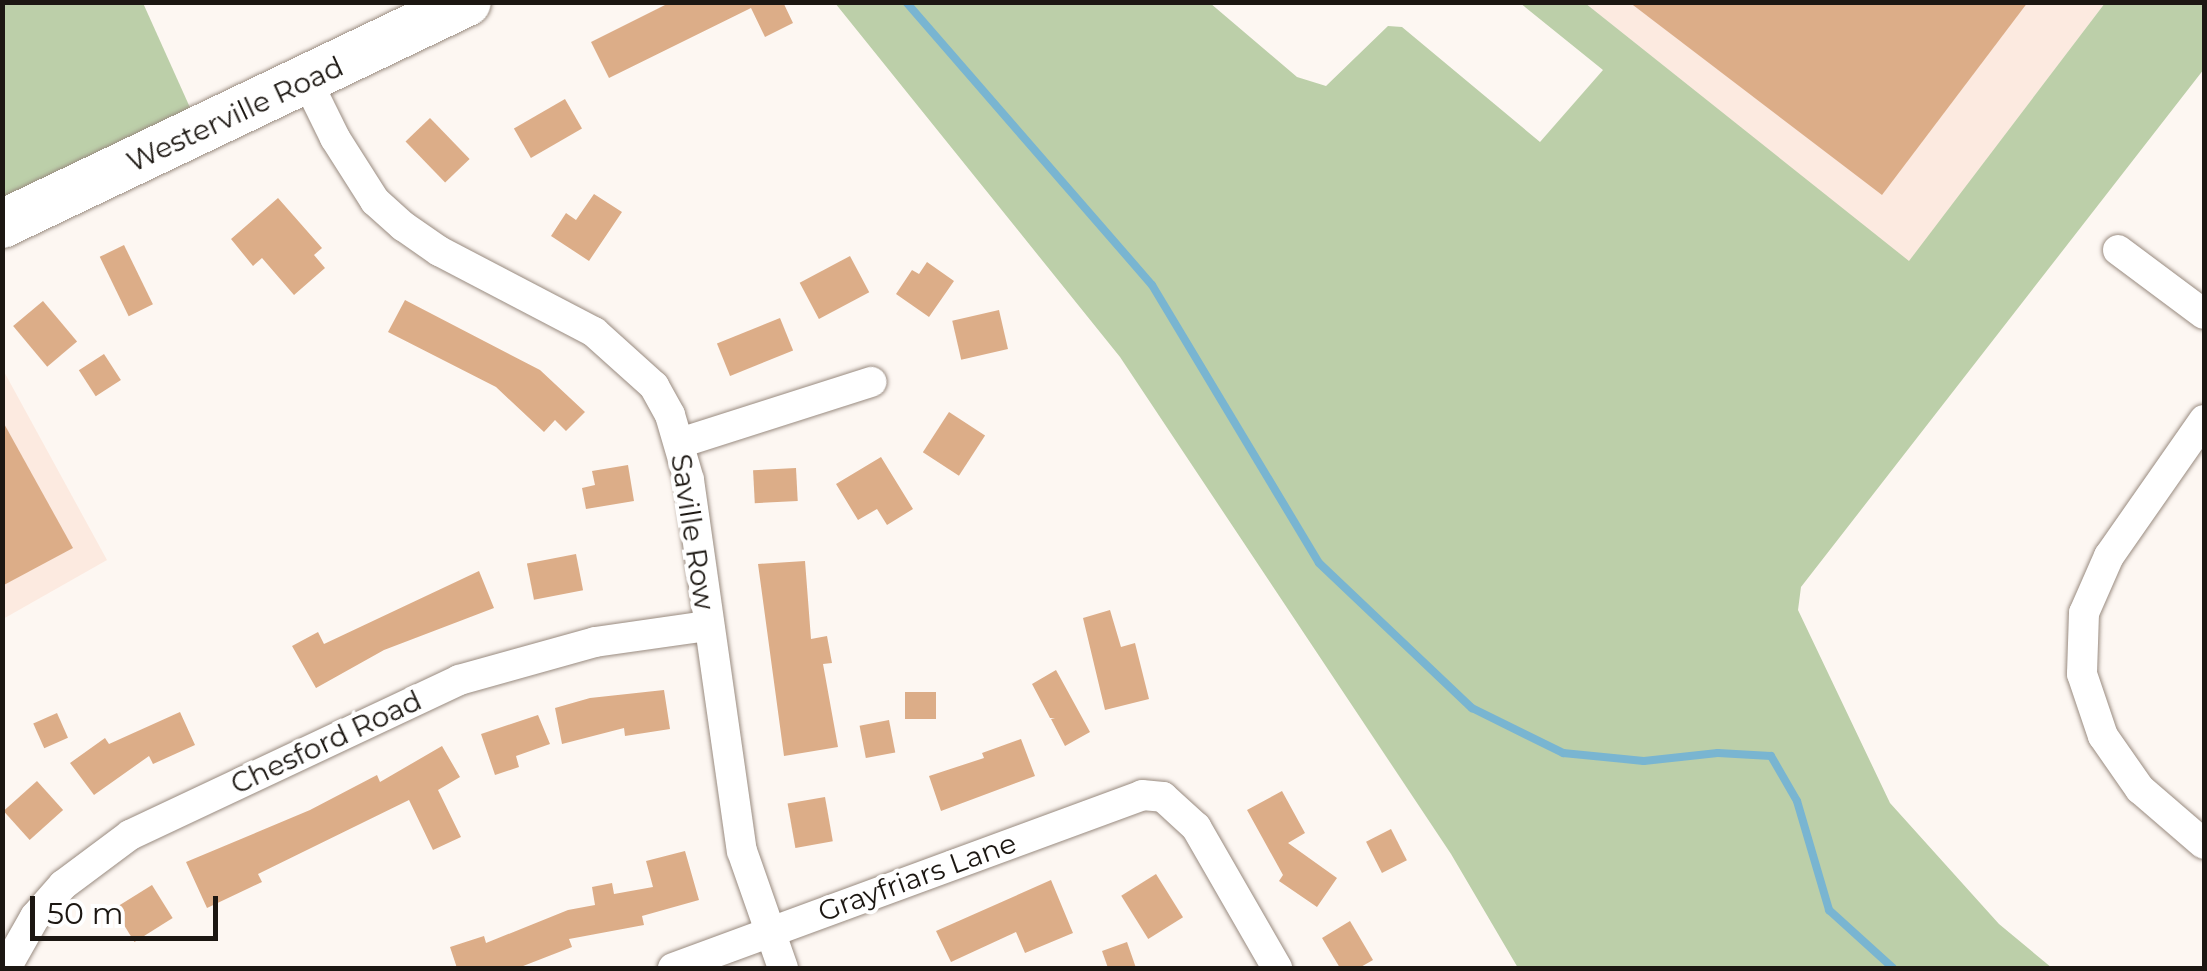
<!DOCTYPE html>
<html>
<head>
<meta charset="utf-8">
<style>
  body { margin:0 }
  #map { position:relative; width:2207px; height:971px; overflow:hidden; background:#fdf7f2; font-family:Montserrat,sans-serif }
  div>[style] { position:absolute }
  .commercial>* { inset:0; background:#fceae0 }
  .green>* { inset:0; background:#bccfa9 }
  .stream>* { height:8px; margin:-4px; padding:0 4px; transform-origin:4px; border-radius:4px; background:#79b5d1 }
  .building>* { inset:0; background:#dcad88; transform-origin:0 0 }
  .roads { filter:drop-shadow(0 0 2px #998b80) drop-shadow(0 0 2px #998b80) }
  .street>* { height:30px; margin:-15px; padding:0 15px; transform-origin:15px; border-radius:15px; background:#fff }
  .primary>* { height:48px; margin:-24px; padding:0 24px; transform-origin:24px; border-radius:24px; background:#fff }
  span { translate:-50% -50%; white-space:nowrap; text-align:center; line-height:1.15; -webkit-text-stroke:8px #fff; paint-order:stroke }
  .street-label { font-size:28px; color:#1c1712 }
  .frame { position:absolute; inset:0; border:5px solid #1c1712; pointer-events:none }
  .scale { position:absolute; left:30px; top:896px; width:188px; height:45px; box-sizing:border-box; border:5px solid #1c1712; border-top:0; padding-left:12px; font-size:30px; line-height:35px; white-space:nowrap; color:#1c1712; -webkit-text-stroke:8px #fff; paint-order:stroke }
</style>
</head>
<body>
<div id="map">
  <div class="commercial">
    <i style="clip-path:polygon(1585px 3px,2105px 3px,1909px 262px)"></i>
    <i style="clip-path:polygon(2px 368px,107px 560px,3px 619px,2px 619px)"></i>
  </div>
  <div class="green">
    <i style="clip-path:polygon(2px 3px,143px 3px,192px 112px,3px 201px)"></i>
    <i style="clip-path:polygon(835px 3px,1210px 3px,1297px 77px,1326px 86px,1388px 26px,1402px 27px,1540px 142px,1603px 70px,1520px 3px,1585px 3px,1909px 261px,2105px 3px,2204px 3px,2204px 69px,1801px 587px,1798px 610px,1890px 803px,1999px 924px,2052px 968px,1518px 968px,1451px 854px,1120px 357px)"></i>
  </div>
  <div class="stream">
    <i style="left:906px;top:2px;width:375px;rotate:49deg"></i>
    <i style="left:1152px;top:285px;width:324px;rotate:59deg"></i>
    <i style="left:1319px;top:563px;width:211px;rotate:43.5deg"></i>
    <i style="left:1472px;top:708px;width:102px;rotate:26.3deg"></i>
    <i style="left:1563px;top:753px;width:81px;rotate:5.6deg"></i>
    <i style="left:1644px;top:761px;width:74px;rotate:-6.2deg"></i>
    <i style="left:1718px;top:753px;width:53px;rotate:3.2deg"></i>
    <i style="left:1771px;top:756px;width:52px;rotate:60deg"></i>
    <i style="left:1797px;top:801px;width:114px;rotate:73.6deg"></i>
    <i style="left:1829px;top:910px;width:86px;rotate:42.2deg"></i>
  </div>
  <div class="building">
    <i style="clip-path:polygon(671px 2px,783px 2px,793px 23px,765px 37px,751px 8px,609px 78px,591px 42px)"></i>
    <i style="clip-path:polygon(1629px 2px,2028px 2px,1882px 195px)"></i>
    <i style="left:565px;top:99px;width:34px;height:59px;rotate:60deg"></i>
    <i style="left:430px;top:118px;width:57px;height:34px;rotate:46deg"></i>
    <i style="clip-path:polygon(594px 194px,622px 212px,589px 261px,551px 236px,566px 213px,576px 220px)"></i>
    <i style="clip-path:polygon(278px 198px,322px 248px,314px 255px,325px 268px,294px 295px,262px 258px,253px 266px,231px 239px)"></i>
    <i style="left:124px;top:245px;width:66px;height:27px;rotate:64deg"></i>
    <i style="left:850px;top:256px;width:41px;height:57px;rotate:62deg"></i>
    <i style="clip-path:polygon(927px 262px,954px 281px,929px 317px,896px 294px,912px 270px,919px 274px)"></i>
    <i style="clip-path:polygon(405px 300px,540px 370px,585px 412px,566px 431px,555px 420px,544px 432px,496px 387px,388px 332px)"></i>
    <i style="left:43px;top:301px;width:53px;height:39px;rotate:50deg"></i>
    <i style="left:999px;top:310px;width:40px;height:48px;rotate:77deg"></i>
    <i style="left:780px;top:318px;width:35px;height:68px;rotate:68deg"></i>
    <i style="left:104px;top:354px;width:31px;height:30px;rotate:57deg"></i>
    <i style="left:949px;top:412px;width:43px;height:48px;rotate:33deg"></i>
    <i style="clip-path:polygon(2px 420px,73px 548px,2px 586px)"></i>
    <i style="clip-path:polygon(881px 457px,913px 509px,887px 525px,877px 509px,858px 520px,836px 484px)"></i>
    <i style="clip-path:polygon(628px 465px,634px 501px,586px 509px,582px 488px,595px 485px,592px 471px)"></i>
    <i style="left:796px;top:468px;width:33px;height:43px;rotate:87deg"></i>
    <i style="left:576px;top:554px;width:37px;height:50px;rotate:79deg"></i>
    <i style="clip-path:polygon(805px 561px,811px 639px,827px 636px,832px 663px,823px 664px,838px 747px,784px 756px,758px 564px)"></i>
    <i style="clip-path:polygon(479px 571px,494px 608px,384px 650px,316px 688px,292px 646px,318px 632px,324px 644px)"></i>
    <i style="clip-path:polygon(1110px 610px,1121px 647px,1135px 643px,1149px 699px,1105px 710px,1083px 618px)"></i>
    <i style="clip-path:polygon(1056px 670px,1090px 732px,1065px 746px,1051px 719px,1055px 718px,1050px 718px,1032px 684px)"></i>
    <i style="clip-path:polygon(664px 690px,670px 729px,625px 736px,624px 728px,562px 744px,555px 708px,590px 698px)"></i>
    <i style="left:905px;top:692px;width:31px;height:27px"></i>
    <i style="clip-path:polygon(180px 712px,195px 745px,153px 764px,149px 756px,94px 795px,70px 763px,105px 738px,109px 744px)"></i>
    <i style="left:57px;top:713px;width:27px;height:26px;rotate:66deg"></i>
    <i style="clip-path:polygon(538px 715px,550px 744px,516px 756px,519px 767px,495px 775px,481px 734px)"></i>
    <i style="left:889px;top:720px;width:33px;height:30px;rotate:79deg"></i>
    <i style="clip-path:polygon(1021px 739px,1035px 776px,941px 811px,929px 776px,984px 758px,982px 753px)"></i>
    <i style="clip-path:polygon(442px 746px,460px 777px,438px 790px,461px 837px,433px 850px,409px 800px,258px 874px,262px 882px,207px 908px,186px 862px,310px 810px,377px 775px,380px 782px)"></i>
    <i style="left:37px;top:781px;width:39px;height:45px;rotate:48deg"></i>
    <i style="clip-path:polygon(1282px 791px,1305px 833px,1288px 843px,1337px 878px,1317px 907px,1279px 881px,1283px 875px,1247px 810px)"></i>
    <i style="left:825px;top:797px;width:45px;height:38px;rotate:80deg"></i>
    <i style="left:1391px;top:829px;width:35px;height:28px;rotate:63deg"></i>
    <i style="clip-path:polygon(685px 851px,699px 900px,642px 916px,644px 925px,569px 939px,572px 947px,518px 968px,457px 968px,450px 947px,484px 936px,486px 943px,568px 910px,595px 905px,592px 887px,612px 883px,614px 894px,653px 887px,646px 861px)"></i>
    <i style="left:1156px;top:874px;width:51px;height:41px;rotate:58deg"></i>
    <i style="clip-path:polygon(1051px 880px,1073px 933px,1025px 953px,1016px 932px,951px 962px,936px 931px)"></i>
    <i style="left:152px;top:885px;width:39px;height:45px;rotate:58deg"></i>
    <i style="clip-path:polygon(1350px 921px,1373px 960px,1359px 968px,1340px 968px,1322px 938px)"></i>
    <i style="clip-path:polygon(1127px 942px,1136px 968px,1108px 968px,1102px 951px)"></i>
  </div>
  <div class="roads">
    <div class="street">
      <i style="left:307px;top:81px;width:64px;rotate:63.8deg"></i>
      <i style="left:335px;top:138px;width:75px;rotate:57.6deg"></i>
      <i style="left:375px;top:201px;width:38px;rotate:42deg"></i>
      <i style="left:403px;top:226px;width:44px;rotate:34.8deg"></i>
      <i style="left:439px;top:251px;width:175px;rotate:27.6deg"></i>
      <i style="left:594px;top:332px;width:81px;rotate:42deg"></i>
      <i style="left:654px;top:386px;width:33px;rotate:61deg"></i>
      <i style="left:670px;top:415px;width:68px;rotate:73.7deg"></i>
      <i style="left:689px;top:480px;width:375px;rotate:81.9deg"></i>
      <i style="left:742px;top:851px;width:124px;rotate:70.7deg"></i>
      <i style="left:2118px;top:250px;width:107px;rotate:36.7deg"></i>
      <i style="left:2204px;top:420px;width:166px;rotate:124.9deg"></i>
      <i style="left:2109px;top:556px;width:62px;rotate:113.7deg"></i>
      <i style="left:2084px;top:613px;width:61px;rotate:91.9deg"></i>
      <i style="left:2082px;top:674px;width:65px;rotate:71.3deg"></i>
      <i style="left:2103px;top:736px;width:65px;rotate:55.1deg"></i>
      <i style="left:2140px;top:789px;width:84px;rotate:40.7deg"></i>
      <i style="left:680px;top:443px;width:201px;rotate:-17.7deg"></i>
      <i style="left:6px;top:968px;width:59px;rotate:-60.4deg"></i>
      <i style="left:35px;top:917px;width:43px;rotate:-48.8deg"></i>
      <i style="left:63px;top:885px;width:84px;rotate:-36.7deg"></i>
      <i style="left:130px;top:835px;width:364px;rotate:-25.2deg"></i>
      <i style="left:459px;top:680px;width:141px;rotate:-15.6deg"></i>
      <i style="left:595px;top:642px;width:114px;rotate:-8.1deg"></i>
      <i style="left:673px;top:968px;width:500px;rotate:-20.2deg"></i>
      <i style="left:1142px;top:795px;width:21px;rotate:5deg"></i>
      <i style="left:1163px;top:797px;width:45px;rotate:42.3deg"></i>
      <i style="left:1196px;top:827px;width:163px;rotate:60.1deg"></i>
    </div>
    <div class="primary">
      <i style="left:2px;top:224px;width:515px;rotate:-25.52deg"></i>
    </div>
  </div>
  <div class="street-label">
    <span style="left:235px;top:114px;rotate:-25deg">Westerville Road</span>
    <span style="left:693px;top:532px;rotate:81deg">Saville Row</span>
    <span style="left:326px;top:742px;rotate:-25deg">Chesford Road</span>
    <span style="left:917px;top:877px;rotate:-20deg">Grayfriars Lane</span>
  </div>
  <div class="frame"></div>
  <div class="scale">50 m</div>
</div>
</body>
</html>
